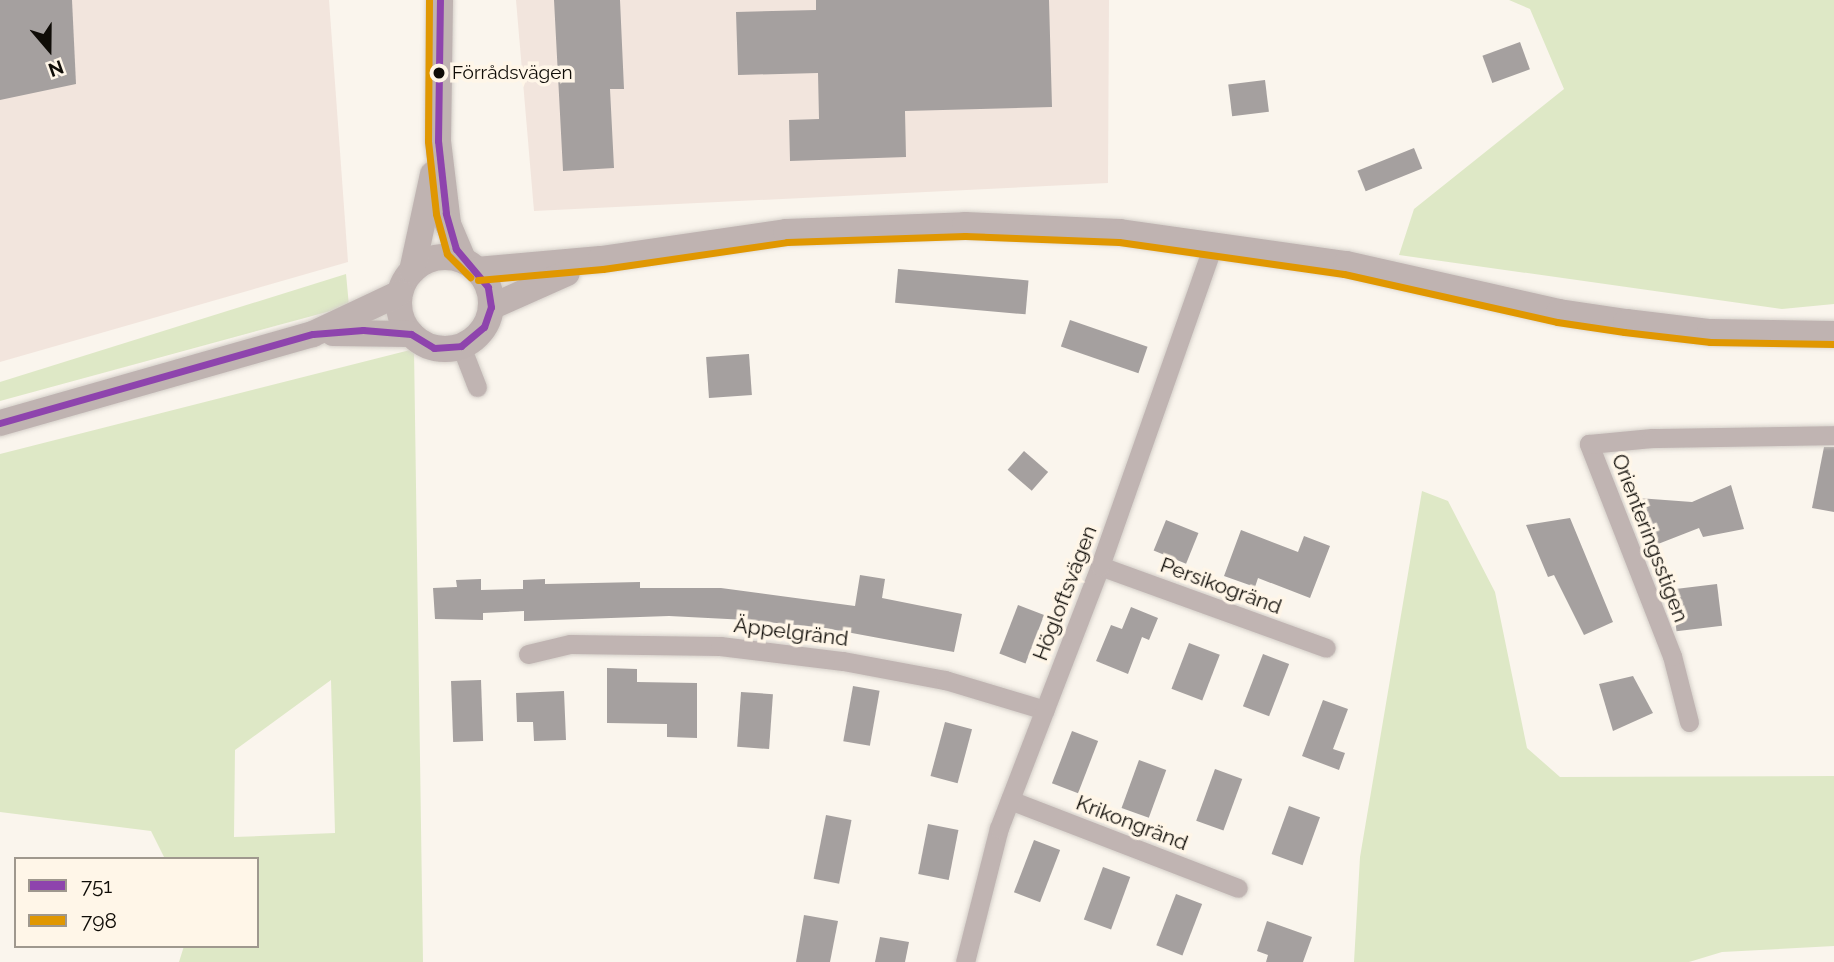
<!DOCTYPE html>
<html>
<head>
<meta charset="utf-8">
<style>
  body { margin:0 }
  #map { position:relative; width:1834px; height:962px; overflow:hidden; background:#faf5ed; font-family:Raleway,sans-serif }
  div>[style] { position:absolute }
  .industrial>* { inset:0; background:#f2e5dd }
  .green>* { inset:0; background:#dee8c6 }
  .building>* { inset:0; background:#a5a09f; transform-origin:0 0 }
  .roads { filter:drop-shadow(0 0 2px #d4cfc9) drop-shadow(0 0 2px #d4cfc9) }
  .street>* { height:19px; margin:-9.5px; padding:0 9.5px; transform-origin:9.5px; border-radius:9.5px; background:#c0b4b2 }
  .secondary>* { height:26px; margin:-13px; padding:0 13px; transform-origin:13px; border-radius:13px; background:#bfb3b1 }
  .secondary>.ring { margin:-13px; padding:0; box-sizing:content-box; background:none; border:26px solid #bfb3b1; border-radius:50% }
  .bus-1>* { height:7px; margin:-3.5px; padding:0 3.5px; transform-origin:3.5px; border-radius:3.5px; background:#8e44ad }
  .bus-2>* { height:7px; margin:-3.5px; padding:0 3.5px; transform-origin:3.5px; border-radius:3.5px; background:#e09701 }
  .dots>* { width:19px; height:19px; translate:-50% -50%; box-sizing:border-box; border:4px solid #fff6e8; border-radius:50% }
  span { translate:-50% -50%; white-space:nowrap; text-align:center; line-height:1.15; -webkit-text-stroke:7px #fff6e8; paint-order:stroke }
  .bus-label { font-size:19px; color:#0f0c07 }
  .left { translate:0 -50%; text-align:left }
  .street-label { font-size:21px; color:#0f0c07 }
  .legend { position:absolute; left:14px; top:857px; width:245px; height:91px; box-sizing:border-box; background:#fff6e8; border:2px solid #9f988e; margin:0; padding:9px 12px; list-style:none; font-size:21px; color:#0f0c07 }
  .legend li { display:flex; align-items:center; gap:14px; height:35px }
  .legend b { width:35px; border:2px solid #9f988e }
  .north { position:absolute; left:14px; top:14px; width:70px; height:70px; -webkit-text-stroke:5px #fff6e8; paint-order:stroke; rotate:160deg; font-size:19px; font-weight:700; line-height:28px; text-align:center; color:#0f0c07 }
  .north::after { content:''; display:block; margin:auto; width:24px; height:32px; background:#0f0c07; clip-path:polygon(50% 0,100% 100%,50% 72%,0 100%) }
</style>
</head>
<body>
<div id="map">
  <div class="industrial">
    <i style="clip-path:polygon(0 0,329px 0,348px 262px,0 362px)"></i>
    <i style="clip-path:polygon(516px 0,1109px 0,1108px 183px,534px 211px)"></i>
  </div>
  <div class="green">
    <i style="clip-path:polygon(1509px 0,1834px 0,1834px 304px,1782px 309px,1399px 255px,1414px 209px,1564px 89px,1530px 9px)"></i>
    <i style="clip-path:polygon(346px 274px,349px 306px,0 401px,0 382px)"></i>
    <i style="clip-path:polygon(evenodd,414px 349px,423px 962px,179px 962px,184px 946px,257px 946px,257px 859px,165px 859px,151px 831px,0 812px,0 454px,414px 349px,331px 680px,335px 833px,234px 837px,235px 750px,331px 680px)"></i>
    <i style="clip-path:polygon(1422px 491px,1448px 501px,1495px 592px,1527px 748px,1560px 777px,1834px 776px,1834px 946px,1722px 952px,1689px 962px,1354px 962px,1360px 857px)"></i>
  </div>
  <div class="building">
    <i style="clip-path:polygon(0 0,72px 0,76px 84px,0 100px)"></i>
    <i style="clip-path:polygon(554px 0,620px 0,624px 89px,610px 89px,614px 168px,563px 171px)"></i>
    <i style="clip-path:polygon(816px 0,1049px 0,1052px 107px,905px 111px,906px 157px,790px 161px,789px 120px,819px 119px,818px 73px,738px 75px,736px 12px,816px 10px)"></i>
    <i style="left:1520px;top:42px;width:29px;height:40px;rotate:70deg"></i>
    <i style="left:1265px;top:80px;width:32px;height:37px;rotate:83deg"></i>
    <i style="left:1414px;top:148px;width:22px;height:61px;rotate:68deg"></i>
    <i style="left:898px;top:269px;width:131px;height:34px;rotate:5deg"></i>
    <i style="left:1070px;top:320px;width:82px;height:28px;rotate:19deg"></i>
    <i style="left:749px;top:354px;width:41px;height:43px;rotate:86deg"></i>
    <i style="clip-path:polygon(1824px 447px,1834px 447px,1834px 512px,1812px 508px)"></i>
    <i style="left:1024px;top:451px;width:32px;height:25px;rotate:41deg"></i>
    <i style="clip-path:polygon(1731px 485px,1744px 529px,1703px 537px,1699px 528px,1658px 544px,1641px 535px,1638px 498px,1692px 502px)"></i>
    <i style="clip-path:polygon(1570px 518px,1613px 622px,1584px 635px,1554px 575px,1548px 577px,1526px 525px)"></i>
    <i style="left:1166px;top:520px;width:35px;height:33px;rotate:22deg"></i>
    <i style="clip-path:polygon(1241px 530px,1298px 552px,1304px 536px,1330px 546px,1310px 598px,1258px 578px,1255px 587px,1224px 576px)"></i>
    <i style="clip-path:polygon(860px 575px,885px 579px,882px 598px,962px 614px,954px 652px,825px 628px,747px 620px,669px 616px,524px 621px,524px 611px,483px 613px,483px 620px,435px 619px,433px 588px,457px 587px,456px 580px,481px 579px,481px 590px,523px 589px,523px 580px,545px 579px,545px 584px,640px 582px,640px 588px,721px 588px,855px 606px)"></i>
    <i style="left:1717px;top:584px;width:42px;height:46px;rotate:83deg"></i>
    <i style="left:1018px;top:605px;width:28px;height:52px;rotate:21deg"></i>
    <i style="clip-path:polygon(1131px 607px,1158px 618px,1149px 640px,1142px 637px,1128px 674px,1096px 661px,1111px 625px,1122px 629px)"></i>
    <i style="left:1189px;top:643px;width:33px;height:49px;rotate:21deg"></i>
    <i style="left:1263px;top:654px;width:28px;height:56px;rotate:21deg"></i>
    <i style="clip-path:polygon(607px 668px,637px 669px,637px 682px,697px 683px,697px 738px,667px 737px,667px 724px,607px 723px)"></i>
    <i style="clip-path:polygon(1633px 676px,1653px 713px,1613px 731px,1599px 684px)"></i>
    <i style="left:481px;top:680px;width:61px;height:30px;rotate:88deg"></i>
    <i style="left:853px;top:686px;width:27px;height:56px;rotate:10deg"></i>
    <i style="clip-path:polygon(564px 691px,566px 740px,534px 741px,533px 722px,517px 722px,516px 693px)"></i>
    <i style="left:741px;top:692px;width:32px;height:55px;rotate:4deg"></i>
    <i style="clip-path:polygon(1323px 700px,1348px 709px,1333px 749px,1345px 753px,1339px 770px,1302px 756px)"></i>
    <i style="left:945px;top:722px;width:28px;height:56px;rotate:15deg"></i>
    <i style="left:1072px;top:731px;width:28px;height:56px;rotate:21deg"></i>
    <i style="left:1139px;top:760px;width:29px;height:51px;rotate:20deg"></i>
    <i style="left:1215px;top:769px;width:29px;height:55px;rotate:20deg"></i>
    <i style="left:1289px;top:806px;width:33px;height:51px;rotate:20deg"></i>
    <i style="left:826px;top:815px;width:26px;height:65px;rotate:11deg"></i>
    <i style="left:928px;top:824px;width:31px;height:51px;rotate:11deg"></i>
    <i style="left:1034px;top:840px;width:28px;height:56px;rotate:21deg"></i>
    <i style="left:1103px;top:867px;width:29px;height:56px;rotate:20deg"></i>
    <i style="left:1176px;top:894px;width:28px;height:55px;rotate:21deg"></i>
    <i style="clip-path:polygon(804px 915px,838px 921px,830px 962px,796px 962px)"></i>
    <i style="clip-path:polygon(1267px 921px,1312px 937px,1303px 962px,1266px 962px,1268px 955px,1257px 951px)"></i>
    <i style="clip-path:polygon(880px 937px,909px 942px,905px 962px,875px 962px)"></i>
  </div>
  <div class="roads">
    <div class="street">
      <i style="left:461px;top:346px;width:44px;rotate:68.7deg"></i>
      <i style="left:1100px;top:566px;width:240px;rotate:19.9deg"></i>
      <i style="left:528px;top:654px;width:43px;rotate:-13.4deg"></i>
      <i style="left:570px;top:644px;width:150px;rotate:0.8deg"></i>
      <i style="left:720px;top:646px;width:124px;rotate:7deg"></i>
      <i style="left:843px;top:661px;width:104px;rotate:10.6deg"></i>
      <i style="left:945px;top:680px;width:104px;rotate:16.7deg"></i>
      <i style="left:1689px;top:722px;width:68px;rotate:-104.4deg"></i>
      <i style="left:1672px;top:656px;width:228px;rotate:-111.4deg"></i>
      <i style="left:1589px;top:444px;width:63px;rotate:-5.4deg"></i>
      <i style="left:1652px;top:438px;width:182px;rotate:-0.9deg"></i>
      <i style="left:1010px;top:800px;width:244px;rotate:21.1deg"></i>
      <i style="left:965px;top:962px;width:138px;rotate:-75.8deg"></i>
      <i style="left:999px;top:828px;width:281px;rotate:-68.9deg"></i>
      <i style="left:1100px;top:566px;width:343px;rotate:-70.6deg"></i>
    </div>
    <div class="secondary">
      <i style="left:440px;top:0;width:141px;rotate:90.8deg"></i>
      <i style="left:438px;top:141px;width:84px;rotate:83.1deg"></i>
      <i style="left:448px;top:224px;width:39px;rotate:67deg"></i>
      <i class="ring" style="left:399px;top:257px;width:66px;height:66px"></i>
      <i style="left:477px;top:270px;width:124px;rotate:-5.1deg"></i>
      <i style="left:601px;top:259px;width:187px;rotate:-8.3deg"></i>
      <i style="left:786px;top:232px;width:179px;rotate:-2.2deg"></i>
      <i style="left:965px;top:225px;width:155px;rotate:2.6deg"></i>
      <i style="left:1120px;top:232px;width:228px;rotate:8.1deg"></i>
      <i style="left:1346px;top:264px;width:218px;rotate:12.7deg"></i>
      <i style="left:1559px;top:312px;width:68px;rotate:8.5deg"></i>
      <i style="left:1626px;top:322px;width:85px;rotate:6.8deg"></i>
      <i style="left:1710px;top:332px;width:124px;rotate:0.9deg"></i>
      <i style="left:412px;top:271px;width:99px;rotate:-77.8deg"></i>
      <i style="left:491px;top:307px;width:83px;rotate:-24.1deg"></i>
      <i style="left:333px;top:333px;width:78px;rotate:0.7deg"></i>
      <i style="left:0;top:423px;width:325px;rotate:-15.9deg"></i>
      <i style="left:313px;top:334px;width:96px;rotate:-25.2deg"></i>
    </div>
  </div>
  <div class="bus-1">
    <i style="left:411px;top:334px;width:27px;rotate:31deg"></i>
    <i style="left:434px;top:348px;width:27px;rotate:-4deg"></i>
    <i style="left:461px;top:346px;width:30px;rotate:-40deg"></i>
    <i style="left:484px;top:327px;width:21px;rotate:-71deg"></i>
    <i style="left:491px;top:307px;width:20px;rotate:-99deg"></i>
    <i style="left:488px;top:287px;width:50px;rotate:-130.1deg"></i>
    <i style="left:456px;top:249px;width:37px;rotate:-106deg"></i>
    <i style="left:446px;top:213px;width:72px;rotate:-96.3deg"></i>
    <i style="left:438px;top:141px;width:141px;rotate:-89.2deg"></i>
    <i style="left:0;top:423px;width:325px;rotate:-15.9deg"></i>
    <i style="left:313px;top:334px;width:50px;rotate:-4.6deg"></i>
    <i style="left:363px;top:330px;width:48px;rotate:4.8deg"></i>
  </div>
  <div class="bus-2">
    <i style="left:429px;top:0;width:141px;rotate:90.4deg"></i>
    <i style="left:428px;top:141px;width:73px;rotate:83.7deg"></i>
    <i style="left:436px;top:214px;width:41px;rotate:74.6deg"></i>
    <i style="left:447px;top:254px;width:33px;rotate:45deg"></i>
    <i style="left:478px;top:280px;width:125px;rotate:-5deg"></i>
    <i style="left:603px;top:269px;width:186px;rotate:-8.3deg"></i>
    <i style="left:787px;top:242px;width:178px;rotate:-1.9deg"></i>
    <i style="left:965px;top:236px;width:154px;rotate:2.2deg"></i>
    <i style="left:1119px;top:242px;width:227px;rotate:8.1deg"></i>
    <i style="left:1344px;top:274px;width:218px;rotate:12.7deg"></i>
    <i style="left:1557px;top:322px;width:68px;rotate:8.5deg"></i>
    <i style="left:1624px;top:332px;width:87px;rotate:6.6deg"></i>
    <i style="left:1710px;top:342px;width:124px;rotate:0.9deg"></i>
  </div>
  <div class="dots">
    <i style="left:439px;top:73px;background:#0f0c07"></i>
  </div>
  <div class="bus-label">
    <span class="left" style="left:452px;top:73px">Förrådsvägen</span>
  </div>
  <div class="street-label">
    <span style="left:1650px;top:538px;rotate:69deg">Orienteringsstigen</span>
    <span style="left:1221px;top:586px;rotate:20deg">Persikogränd</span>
    <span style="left:1065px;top:593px;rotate:-69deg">Högloftsvägen</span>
    <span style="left:791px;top:632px;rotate:7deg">Äppelgränd</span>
    <span style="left:1132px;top:823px;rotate:21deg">Krikongränd</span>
  </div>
  <ul class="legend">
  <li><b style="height:9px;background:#8e44ad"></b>751</li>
  <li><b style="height:9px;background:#e09701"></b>798</li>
  </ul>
  <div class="north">N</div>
</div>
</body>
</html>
